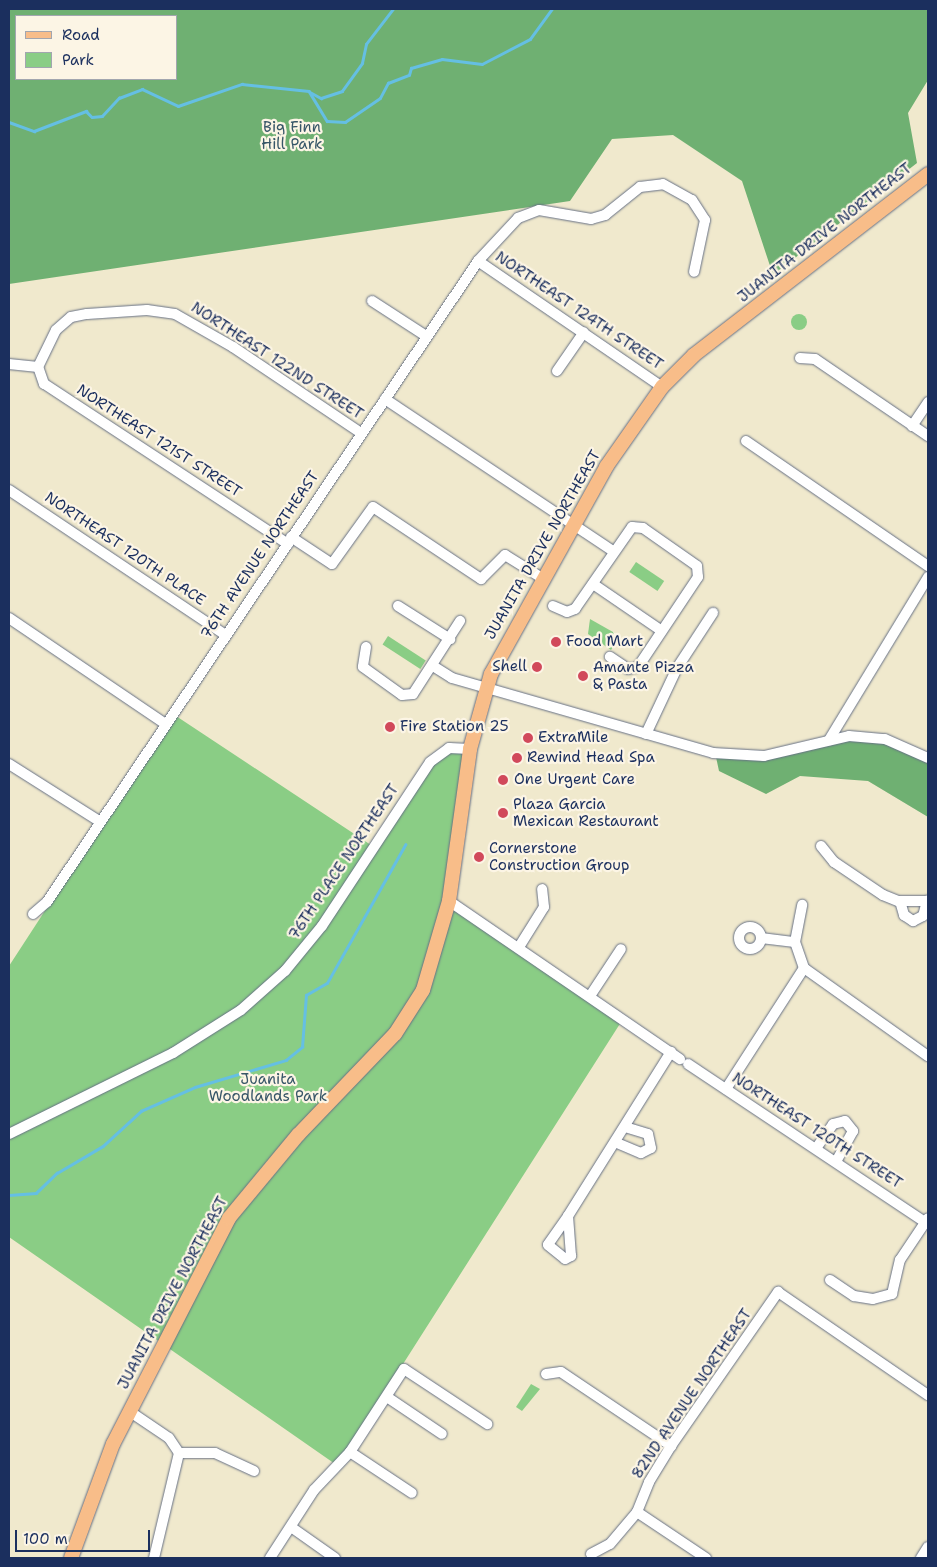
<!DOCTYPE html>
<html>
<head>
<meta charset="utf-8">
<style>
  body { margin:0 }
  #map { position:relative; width:937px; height:1567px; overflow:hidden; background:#f0e9cd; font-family:"Shantell Sans",sans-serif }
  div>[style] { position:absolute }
  .green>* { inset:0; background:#8acd85; transform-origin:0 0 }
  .round { border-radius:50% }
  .forest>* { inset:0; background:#6fb072 }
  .stream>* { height:2.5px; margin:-1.25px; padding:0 1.25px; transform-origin:1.25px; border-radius:1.25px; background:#65bfe3 }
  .roads { filter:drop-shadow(0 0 1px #667085) drop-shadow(0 0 1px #667085) }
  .minor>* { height:10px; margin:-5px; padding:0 5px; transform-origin:5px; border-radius:5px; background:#fff }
  .minor>.ring { margin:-5px; padding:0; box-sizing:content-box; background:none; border:10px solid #fff; border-radius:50% }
  .major>* { height:14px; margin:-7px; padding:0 7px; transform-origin:7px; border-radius:7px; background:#f8bd89 }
  .dots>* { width:14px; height:14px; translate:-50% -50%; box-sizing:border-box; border:2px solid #fcf5e5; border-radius:50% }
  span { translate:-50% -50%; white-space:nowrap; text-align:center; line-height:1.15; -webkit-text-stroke:4.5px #fcf5e5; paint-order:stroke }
  .park-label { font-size:15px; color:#375668 }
  .street-label { font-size:15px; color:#1b2f5e }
  .poi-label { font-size:15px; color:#1b2f5e }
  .left { translate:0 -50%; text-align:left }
  .right { translate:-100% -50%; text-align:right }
  .frame { position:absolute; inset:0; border:10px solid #1b2f5e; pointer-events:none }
  .legend { position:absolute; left:15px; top:15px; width:162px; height:65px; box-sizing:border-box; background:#fcf5e5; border:1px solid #a2a6af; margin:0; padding:6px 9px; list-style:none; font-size:15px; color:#1b2f5e }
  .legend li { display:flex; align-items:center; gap:10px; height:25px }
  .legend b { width:25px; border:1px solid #a2a6af }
  .scale { position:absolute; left:15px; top:1530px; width:135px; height:22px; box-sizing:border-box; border:2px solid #1b2f5e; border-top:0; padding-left:6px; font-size:15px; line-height:18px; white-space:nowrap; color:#1b2f5e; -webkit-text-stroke:4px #fcf5e5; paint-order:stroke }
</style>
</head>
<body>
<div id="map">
  <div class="green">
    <i class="round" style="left:791px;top:314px;width:16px;height:16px"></i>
    <i style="left:636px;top:562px;width:34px;height:12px;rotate:34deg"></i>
    <i style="clip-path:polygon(590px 619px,620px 636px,611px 650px,588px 634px)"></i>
    <i style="left:388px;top:636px;width:45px;height:10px;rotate:33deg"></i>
    <i style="clip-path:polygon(173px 714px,374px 847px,439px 752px,470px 749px,449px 901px,623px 1019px,338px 1466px,9px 1237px,9px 966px)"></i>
    <i style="clip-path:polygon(531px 1384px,540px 1389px,522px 1411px,516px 1407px)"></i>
  </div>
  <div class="forest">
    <i style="clip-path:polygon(evenodd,9px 9px,928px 9px,928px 80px,908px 113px,917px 163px,773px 275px,742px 181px,673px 135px,612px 139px,570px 201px,9px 284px,9px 9px,16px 16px,176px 16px,176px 79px,16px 79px,16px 16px)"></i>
    <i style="clip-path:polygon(864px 737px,928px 758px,928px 817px,868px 781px,800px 776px,766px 794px,719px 771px,716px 757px,738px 759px)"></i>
  </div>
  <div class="stream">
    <i style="left:310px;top:92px;width:13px;rotate:29deg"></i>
    <i style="left:321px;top:98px;width:22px;rotate:-18deg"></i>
    <i style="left:342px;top:91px;width:34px;rotate:-54deg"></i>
    <i style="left:362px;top:63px;width:19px;rotate:-78deg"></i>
    <i style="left:366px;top:44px;width:44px;rotate:-52.4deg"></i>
    <i style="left:9px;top:122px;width:27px;rotate:20deg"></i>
    <i style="left:34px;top:131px;width:56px;rotate:-21deg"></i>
    <i style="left:86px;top:111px;width:8px;rotate:45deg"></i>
    <i style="left:92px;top:117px;width:10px;rotate:-6deg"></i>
    <i style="left:102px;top:116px;width:25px;rotate:-47deg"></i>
    <i style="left:119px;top:98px;width:25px;rotate:-21deg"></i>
    <i style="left:142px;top:89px;width:40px;rotate:25deg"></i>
    <i style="left:178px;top:106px;width:68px;rotate:-19deg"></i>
    <i style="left:242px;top:84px;width:67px;rotate:6deg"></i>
    <i style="left:309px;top:91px;width:35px;rotate:59deg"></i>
    <i style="left:327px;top:121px;width:18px;rotate:3deg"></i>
    <i style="left:345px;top:122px;width:42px;rotate:-34.4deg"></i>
    <i style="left:380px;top:98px;width:17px;rotate:-62deg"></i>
    <i style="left:388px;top:83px;width:22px;rotate:-21deg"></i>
    <i style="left:409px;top:75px;width:7px;rotate:-74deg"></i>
    <i style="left:411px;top:68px;width:32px;rotate:-16deg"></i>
    <i style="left:442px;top:59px;width:40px;rotate:7.1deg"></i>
    <i style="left:482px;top:64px;width:54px;rotate:-27.5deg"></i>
    <i style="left:530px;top:39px;width:37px;rotate:-54deg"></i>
    <i style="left:9px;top:1195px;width:27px;rotate:-4deg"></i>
    <i style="left:36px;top:1193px;width:29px;rotate:-44deg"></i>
    <i style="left:57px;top:1173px;width:53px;rotate:-30.4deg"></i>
    <i style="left:103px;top:1146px;width:52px;rotate:-42.6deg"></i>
    <i style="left:141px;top:1111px;width:59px;rotate:-24deg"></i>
    <i style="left:195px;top:1087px;width:95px;rotate:-16.5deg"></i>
    <i style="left:286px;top:1060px;width:21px;rotate:-39deg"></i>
    <i style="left:302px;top:1047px;width:52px;rotate:-85.6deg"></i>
    <i style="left:306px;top:995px;width:24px;rotate:-30deg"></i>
    <i style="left:327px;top:983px;width:159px;rotate:-60.5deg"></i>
  </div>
  <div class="roads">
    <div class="minor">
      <i style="left:478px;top:261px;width:223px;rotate:34.4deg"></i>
      <i style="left:372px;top:301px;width:64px;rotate:32.9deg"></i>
      <i style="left:800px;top:358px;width:15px;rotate:4deg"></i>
      <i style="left:815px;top:359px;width:137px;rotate:34.3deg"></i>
      <i style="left:9px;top:364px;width:29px;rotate:6deg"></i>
      <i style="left:557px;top:371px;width:47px;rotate:-55.3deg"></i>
      <i style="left:385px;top:399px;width:275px;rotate:33.7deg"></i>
      <i style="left:912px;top:426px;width:29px;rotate:-56deg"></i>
      <i style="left:746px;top:441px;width:221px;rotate:34.5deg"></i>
      <i style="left:9px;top:490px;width:259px;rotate:33.8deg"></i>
      <i style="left:291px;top:537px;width:49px;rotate:33.4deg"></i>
      <i style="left:332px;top:564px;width:70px;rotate:-54.3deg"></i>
      <i style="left:373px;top:507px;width:130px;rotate:33.7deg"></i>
      <i style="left:481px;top:579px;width:34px;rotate:-45deg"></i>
      <i style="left:505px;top:555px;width:44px;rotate:31.9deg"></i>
      <i style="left:288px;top:544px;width:292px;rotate:-146.7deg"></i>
      <i style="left:44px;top:384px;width:18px;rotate:-109deg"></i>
      <i style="left:38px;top:367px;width:41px;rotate:-64.1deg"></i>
      <i style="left:56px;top:330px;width:20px;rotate:-41deg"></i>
      <i style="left:71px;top:317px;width:16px;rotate:-11deg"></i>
      <i style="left:87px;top:314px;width:60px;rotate:-3.8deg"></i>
      <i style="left:147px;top:310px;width:28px;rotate:8deg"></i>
      <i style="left:175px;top:314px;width:67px;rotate:29.6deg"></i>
      <i style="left:233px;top:347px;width:154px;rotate:33.9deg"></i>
      <i style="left:593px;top:584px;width:83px;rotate:34.3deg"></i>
      <i style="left:398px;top:606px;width:62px;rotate:32.4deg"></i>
      <i style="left:553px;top:606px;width:15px;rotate:23deg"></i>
      <i style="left:567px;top:612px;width:9px;rotate:-21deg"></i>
      <i style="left:575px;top:609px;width:100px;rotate:-55.2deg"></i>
      <i style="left:632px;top:527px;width:11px;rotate:5deg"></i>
      <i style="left:643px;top:528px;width:66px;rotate:35.1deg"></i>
      <i style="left:697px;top:566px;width:11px;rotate:85deg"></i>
      <i style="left:698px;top:577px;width:108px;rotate:123.7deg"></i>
      <i style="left:638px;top:667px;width:10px;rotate:169deg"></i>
      <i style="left:628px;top:669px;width:22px;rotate:-146deg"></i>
      <i style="left:9px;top:618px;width:187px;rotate:34.1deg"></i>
      <i style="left:366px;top:647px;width:20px;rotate:99deg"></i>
      <i style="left:363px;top:667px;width:48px;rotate:35.7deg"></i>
      <i style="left:402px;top:695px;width:11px;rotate:-5deg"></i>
      <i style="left:413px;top:694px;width:87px;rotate:-57.2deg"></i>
      <i style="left:433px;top:666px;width:22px;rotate:32deg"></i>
      <i style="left:452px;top:678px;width:272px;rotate:16deg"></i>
      <i style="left:713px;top:753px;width:51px;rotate:3.4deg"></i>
      <i style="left:764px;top:756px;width:87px;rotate:-13.2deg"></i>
      <i style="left:849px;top:736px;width:36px;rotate:5deg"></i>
      <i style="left:885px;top:739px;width:47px;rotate:23.8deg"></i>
      <i style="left:646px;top:734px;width:73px;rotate:-64.8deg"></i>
      <i style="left:677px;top:668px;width:66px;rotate:-56.8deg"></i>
      <i style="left:829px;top:740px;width:191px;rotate:-58.7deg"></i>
      <i style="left:9px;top:764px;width:107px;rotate:32.3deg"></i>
      <i style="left:821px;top:846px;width:21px;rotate:51deg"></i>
      <i style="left:834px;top:862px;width:59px;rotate:34deg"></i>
      <i style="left:883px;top:895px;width:16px;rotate:22deg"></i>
      <i style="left:898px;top:901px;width:30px"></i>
      <i style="left:449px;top:901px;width:280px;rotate:34.4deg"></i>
      <i style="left:900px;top:901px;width:15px;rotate:74deg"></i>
      <i style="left:904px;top:915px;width:11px;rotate:34deg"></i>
      <i style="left:913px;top:921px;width:11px;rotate:-27deg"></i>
      <i style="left:923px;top:916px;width:16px;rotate:-75deg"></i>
      <i style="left:33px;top:914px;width:18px;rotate:-41deg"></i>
      <i style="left:47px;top:902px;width:772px;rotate:-56.08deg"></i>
      <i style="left:478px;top:261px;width:59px;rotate:-47.1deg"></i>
      <i style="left:518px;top:218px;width:22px;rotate:-21deg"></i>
      <i style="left:539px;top:210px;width:53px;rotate:9.8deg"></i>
      <i style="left:591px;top:219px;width:15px;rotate:-16deg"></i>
      <i style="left:605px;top:215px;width:45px;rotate:-38.7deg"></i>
      <i style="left:640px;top:187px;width:23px;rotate:-7deg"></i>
      <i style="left:663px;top:184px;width:33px;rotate:29deg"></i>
      <i style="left:692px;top:200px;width:24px;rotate:57deg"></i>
      <i style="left:705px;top:220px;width:53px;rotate:101.9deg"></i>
      <i class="ring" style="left:739px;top:927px;width:12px;height:12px"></i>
      <i style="left:761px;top:938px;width:34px;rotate:7deg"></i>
      <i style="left:519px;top:947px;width:47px;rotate:-58deg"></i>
      <i style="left:544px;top:907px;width:18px;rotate:-96deg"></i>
      <i style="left:804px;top:968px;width:152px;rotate:35.4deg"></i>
      <i style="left:590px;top:996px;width:56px;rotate:-56.6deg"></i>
      <i style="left:688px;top:1064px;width:288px;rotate:33.7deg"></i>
      <i style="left:726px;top:1089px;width:144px;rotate:-57.2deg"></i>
      <i style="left:804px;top:968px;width:28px;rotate:-109deg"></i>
      <i style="left:795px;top:942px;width:38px;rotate:-79deg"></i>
      <i style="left:9px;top:1134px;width:183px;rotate:-26.3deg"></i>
      <i style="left:173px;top:1053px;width:80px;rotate:-32.3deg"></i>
      <i style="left:241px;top:1010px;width:59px;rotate:-41.6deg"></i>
      <i style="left:285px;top:971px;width:58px;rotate:-50.6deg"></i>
      <i style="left:322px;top:926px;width:196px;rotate:-56.6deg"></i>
      <i style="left:430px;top:762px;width:24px;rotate:-36deg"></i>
      <i style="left:449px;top:748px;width:21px;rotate:3deg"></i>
      <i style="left:617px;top:1143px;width:26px;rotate:23deg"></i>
      <i style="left:641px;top:1153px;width:11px;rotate:-27deg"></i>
      <i style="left:651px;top:1148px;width:14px;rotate:-102deg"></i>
      <i style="left:648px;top:1134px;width:24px;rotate:-163deg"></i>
      <i style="left:817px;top:1147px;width:28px;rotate:-55deg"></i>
      <i style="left:833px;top:1124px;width:12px;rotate:-14deg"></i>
      <i style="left:845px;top:1121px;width:13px;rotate:51deg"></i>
      <i style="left:853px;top:1131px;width:33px;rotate:119deg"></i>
      <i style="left:568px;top:1216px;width:35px;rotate:125deg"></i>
      <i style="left:548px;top:1245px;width:22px;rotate:39deg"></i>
      <i style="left:565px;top:1259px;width:7px;rotate:-27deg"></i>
      <i style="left:571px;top:1256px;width:40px;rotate:-94.3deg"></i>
      <i style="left:568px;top:1216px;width:194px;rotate:-57.9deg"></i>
      <i style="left:830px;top:1280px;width:29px;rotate:34deg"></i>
      <i style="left:854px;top:1296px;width:19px;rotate:9deg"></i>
      <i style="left:873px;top:1299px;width:20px;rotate:-15deg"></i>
      <i style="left:892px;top:1294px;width:35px;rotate:-77deg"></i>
      <i style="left:900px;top:1260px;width:50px;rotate:-56.3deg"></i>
      <i style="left:546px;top:1374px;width:15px;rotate:-8deg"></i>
      <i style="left:561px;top:1372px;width:133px;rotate:33.9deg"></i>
      <i style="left:387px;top:1397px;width:66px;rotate:33.9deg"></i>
      <i style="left:129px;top:1411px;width:48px;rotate:34deg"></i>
      <i style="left:169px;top:1438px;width:18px;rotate:56deg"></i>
      <i style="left:179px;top:1453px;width:108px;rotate:103.4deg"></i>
      <i style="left:350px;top:1452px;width:74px;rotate:33.5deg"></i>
      <i style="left:179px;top:1453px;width:36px"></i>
      <i style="left:215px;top:1453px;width:43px;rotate:24.8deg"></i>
      <i style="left:637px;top:1512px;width:83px;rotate:33.7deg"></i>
      <i style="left:291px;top:1527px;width:54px;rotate:35.2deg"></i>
      <i style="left:591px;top:1554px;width:21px;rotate:-28deg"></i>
      <i style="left:610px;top:1544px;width:42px;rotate:-49.8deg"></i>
      <i style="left:637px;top:1512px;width:32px;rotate:-68deg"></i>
      <i style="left:649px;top:1482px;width:42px;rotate:-58.6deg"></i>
      <i style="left:671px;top:1446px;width:188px;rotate:-55.2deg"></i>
      <i style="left:778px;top:1292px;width:182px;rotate:34.5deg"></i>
      <i style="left:270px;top:1558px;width:81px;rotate:-57.1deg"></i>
      <i style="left:314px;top:1490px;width:52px;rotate:-46.5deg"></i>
      <i style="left:350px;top:1452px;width:99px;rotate:-57deg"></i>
      <i style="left:404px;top:1369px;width:100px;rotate:33.5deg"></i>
      <i style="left:921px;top:1558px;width:13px;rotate:-58deg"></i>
    </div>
    <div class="major">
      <i style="left:71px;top:1558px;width:121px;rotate:-69.8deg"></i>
      <i style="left:113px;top:1444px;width:254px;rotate:-62.8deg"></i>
      <i style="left:229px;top:1218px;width:108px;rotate:-50.3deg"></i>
      <i style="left:298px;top:1135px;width:140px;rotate:-46.2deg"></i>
      <i style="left:395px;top:1034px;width:52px;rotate:-57.5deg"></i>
      <i style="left:423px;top:990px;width:93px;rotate:-73.7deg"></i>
      <i style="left:449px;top:901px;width:153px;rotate:-82.1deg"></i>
      <i style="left:470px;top:749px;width:78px;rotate:-74.4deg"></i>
      <i style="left:491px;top:674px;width:237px;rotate:-60.9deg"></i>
      <i style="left:606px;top:467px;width:98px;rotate:-55deg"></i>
      <i style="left:662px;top:387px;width:45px;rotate:-45deg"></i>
      <i style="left:694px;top:355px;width:296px;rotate:-37.7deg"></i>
    </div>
  </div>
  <div class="dots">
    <i style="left:556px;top:642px;background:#d1495b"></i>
    <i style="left:537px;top:667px;background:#d1495b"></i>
    <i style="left:583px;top:676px;background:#d1495b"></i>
    <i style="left:390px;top:727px;background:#d1495b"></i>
    <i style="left:528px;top:738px;background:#d1495b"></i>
    <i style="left:517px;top:758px;background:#d1495b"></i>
    <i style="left:503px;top:780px;background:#d1495b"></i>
    <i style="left:503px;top:813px;background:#d1495b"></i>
    <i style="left:479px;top:857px;background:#d1495b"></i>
  </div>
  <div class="park-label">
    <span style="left:292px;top:136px">Big Finn<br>Hill Park</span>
    <span style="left:268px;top:1088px">Juanita<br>Woodlands Park</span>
  </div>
  <div class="street-label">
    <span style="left:825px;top:233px;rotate:-38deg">JUANITA DRIVE NORTHEAST</span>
    <span style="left:579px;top:311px;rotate:34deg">NORTHEAST 124TH STREET</span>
    <span style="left:277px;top:361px;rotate:33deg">NORTHEAST 122ND STREET</span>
    <span style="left:159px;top:441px;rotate:33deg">NORTHEAST 121ST STREET</span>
    <span style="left:543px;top:545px;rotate:-60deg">JUANITA DRIVE NORTHEAST</span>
    <span style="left:125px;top:549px;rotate:34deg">NORTHEAST 120TH PLACE</span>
    <span style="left:260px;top:555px;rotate:-56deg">76TH AVENUE NORTHEAST</span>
    <span style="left:344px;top:862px;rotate:-56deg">76TH PLACE NORTHEAST</span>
    <span style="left:817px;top:1131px;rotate:33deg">NORTHEAST 120TH STREET</span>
    <span style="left:173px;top:1293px;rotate:-62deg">JUANITA DRIVE NORTHEAST</span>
    <span style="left:692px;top:1394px;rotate:-56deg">82ND AVENUE NORTHEAST</span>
  </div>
  <div class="poi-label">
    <span class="left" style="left:566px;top:642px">Food Mart</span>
    <span class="right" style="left:527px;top:667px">Shell</span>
    <span class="left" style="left:593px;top:676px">Amante Pizza<br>&amp; Pasta</span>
    <span class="left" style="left:400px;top:727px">Fire Station 25</span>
    <span class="left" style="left:538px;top:738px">ExtraMile</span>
    <span class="left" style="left:527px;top:758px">Rewind Head Spa</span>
    <span class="left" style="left:514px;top:780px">One Urgent Care</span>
    <span class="left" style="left:513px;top:813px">Plaza Garcia<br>Mexican Restaurant</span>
    <span class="left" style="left:489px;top:857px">Cornerstone<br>Construction Group</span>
  </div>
  <div class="frame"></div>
  <ul class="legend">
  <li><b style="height:6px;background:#f8bd89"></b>Road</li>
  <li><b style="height:14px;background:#8acd85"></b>Park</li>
  </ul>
  <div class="scale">100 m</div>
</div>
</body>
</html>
